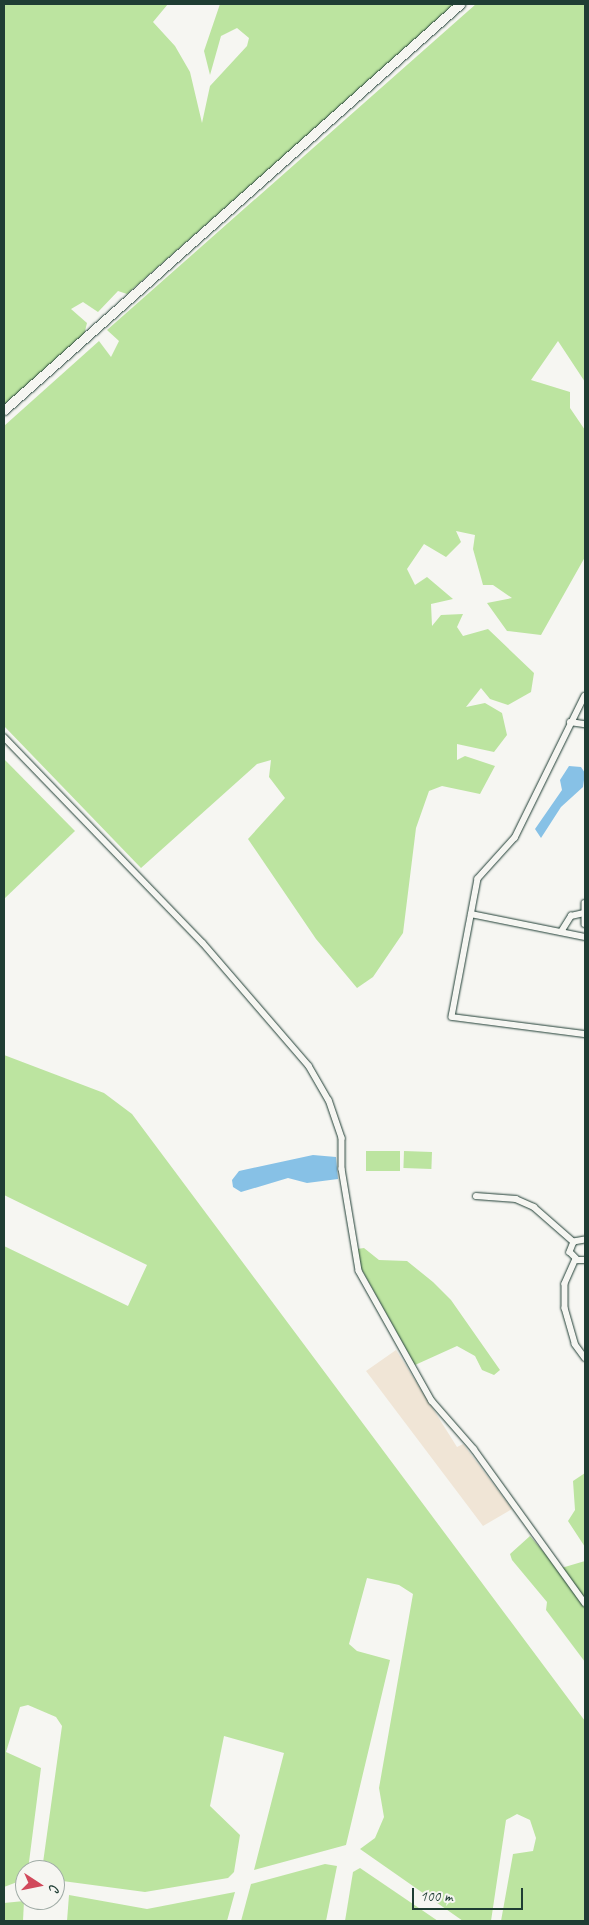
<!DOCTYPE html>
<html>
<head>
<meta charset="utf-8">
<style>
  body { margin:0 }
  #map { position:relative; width:589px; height:1925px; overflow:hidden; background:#f6f6f2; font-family:Caveat,sans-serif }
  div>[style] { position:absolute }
  .built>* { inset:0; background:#f0e5d6 }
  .green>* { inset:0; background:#bce4a0; transform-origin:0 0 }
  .water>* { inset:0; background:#87c1e6 }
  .roads { filter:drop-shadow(0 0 1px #1f3d34) drop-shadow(0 0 1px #1f3d34) }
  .street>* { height:5.5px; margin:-2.75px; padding:0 2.75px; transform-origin:2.75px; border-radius:2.75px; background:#f6f6f2 }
  .secondary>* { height:9px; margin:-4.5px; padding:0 4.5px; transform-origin:4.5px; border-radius:4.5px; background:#f6f6f2 }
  span { translate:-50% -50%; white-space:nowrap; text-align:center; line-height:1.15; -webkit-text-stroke:4px #f6f6f2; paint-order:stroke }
  .frame { position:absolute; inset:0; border:5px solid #1f3d34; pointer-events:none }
  .north { position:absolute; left:15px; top:1860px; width:50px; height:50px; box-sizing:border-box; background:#f6f6f2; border:1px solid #a0aca6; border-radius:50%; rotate:101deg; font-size:14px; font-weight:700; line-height:20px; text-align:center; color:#1f3d34 }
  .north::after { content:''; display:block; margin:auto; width:18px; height:22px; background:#d1495b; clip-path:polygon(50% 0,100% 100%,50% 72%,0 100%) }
  .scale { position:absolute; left:412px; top:1888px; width:111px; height:22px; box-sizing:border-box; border:2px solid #1f3d34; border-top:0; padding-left:6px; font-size:15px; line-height:18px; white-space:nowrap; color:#1f3d34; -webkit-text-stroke:4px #f6f6f2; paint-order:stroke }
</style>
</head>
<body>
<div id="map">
  <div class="built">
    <i style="clip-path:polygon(396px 1350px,457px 1447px,463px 1444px,512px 1509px,483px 1526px,366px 1371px)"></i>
  </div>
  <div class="green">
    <i style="clip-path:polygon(4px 4px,168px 4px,153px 22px,175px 46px,190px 72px,202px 123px,210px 86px,247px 46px,249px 38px,237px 28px,221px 36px,210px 75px,204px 51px,220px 4px,457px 4px,127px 294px,118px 291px,98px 312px,83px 302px,71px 309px,87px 323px,84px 335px,4px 405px)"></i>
    <i style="clip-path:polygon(476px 4px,585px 4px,585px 382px,558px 341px,531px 380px,570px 392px,570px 408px,585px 430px,585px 557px,541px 635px,507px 631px,487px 603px,512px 598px,493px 585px,483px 585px,473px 549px,475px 535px,456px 531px,461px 542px,446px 557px,424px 544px,407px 569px,415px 585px,427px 577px,453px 599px,431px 604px,432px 626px,441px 615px,463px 614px,457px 627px,463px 636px,488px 629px,534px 673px,531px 692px,508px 705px,490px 699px,481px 688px,466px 707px,485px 703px,502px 713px,507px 735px,494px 752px,457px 744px,457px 760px,465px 756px,495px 766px,480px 794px,442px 786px,429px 791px,416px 828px,403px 933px,373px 977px,357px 988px,316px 939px,248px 839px,285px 798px,269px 777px,271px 760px,257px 764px,141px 868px,4px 726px,4px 426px,99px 341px,111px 357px,119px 341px,107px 330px)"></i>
    <i style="clip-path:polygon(4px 759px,75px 831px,4px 899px)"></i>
    <i style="clip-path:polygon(4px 1055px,104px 1093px,132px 1114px,585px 1721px,585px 1921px,501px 1921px,513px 1854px,533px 1851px,536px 1838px,530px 1820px,517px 1814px,506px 1820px,491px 1921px,463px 1921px,360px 1849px,375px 1838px,384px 1817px,379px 1788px,413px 1594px,399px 1585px,367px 1578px,349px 1644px,357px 1651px,390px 1660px,346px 1845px,254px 1870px,284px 1753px,224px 1736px,210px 1806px,240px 1835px,234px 1872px,228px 1878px,145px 1892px,55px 1880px,55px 1870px,42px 1870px,62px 1726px,56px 1717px,28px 1705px,20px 1707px,6px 1752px,41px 1768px,28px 1870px,25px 1879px,4px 1887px,4px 1246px,128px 1306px,147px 1265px,4px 1195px)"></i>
    <i style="left:366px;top:1151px;width:34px;height:20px"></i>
    <i style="left:404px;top:1151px;width:28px;height:17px;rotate:2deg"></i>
    <i style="clip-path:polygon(364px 1248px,379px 1260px,407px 1261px,433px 1282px,451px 1300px,500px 1370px,494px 1375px,482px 1370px,475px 1356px,457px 1346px,415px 1365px,361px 1268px,357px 1249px)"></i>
    <i style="clip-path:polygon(585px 1473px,585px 1547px,568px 1521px,575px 1510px,573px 1481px)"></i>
    <i style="clip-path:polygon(530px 1536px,558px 1569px,585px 1561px,585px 1662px,546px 1610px,547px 1602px,512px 1560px,510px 1554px)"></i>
    <i style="clip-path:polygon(325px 1864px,337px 1866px,326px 1921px,241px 1921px,251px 1884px)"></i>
    <i style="clip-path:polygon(360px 1868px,438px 1921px,345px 1921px,353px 1872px)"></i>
    <i style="clip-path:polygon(235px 1892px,227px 1921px,67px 1921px,69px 1895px,147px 1909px)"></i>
    <i style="clip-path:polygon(24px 1901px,23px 1921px,4px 1921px,4px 1903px)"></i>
  </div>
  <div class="water">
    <i style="clip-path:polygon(569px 766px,581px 767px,585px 773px,583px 787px,561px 807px,541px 838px,535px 829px,562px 790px,560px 780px)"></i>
    <i style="clip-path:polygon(313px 1155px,336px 1157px,338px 1179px,307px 1183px,288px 1178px,241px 1192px,233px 1187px,232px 1180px,239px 1171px)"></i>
  </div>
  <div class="roads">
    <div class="street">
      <i style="left:585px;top:696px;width:158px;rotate:116.2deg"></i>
      <i style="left:515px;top:838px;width:55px;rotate:132.1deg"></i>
      <i style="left:478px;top:879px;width:140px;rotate:100.7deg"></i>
      <i style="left:452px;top:1017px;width:134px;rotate:7.3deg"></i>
      <i style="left:570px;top:722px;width:15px;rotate:8deg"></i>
      <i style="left:4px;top:737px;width:286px;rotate:46deg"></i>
      <i style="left:203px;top:943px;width:162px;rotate:49.2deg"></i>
      <i style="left:309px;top:1066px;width:39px;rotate:60deg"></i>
      <i style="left:329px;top:1100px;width:40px;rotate:71.1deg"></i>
      <i style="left:342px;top:1138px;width:31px;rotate:90deg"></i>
      <i style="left:342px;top:1169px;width:103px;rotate:80.5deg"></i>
      <i style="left:359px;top:1271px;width:149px;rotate:60.7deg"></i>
      <i style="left:432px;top:1401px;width:64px;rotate:48.8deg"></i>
      <i style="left:474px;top:1449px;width:190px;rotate:54.2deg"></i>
      <i style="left:585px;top:903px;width:21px;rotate:90deg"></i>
      <i style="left:471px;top:914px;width:116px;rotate:11.4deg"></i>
      <i style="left:561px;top:932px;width:19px;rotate:-58deg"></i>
      <i style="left:571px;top:916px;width:13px;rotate:-13deg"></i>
      <i style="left:476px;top:1196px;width:40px;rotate:4.3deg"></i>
      <i style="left:516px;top:1199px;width:20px;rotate:24deg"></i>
      <i style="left:534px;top:1207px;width:53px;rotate:41.2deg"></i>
      <i style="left:585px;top:1240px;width:11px;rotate:170deg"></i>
      <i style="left:574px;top:1242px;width:11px;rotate:112deg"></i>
      <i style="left:570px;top:1252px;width:11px;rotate:45deg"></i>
      <i style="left:578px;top:1260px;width:7px"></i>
      <i style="left:576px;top:1259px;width:27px;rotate:114deg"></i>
      <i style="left:565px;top:1284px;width:24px;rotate:90deg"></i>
      <i style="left:565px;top:1308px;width:37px;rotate:74deg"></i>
      <i style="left:575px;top:1344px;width:17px;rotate:54deg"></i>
    </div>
    <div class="secondary">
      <i style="left:4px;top:410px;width:611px;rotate:-41.68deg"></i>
    </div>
  </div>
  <div class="frame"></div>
  <div class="north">С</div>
  <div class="scale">100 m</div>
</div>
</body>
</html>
